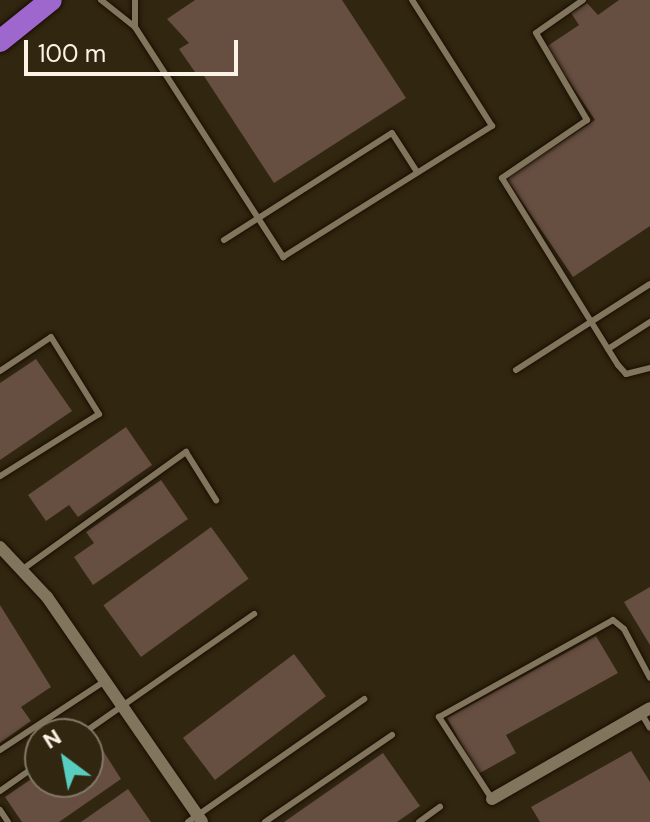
<!DOCTYPE html>
<html>
<head>
<meta charset="utf-8">
<style>
  body { margin:0 }
  #map { position:relative; width:650px; height:822px; overflow:hidden; background:#312610; font-family:"DM Sans",sans-serif }
  div>[style] { position:absolute }
  .building>* { inset:0; background:#664e41; transform-origin:0 0 }
  .roads { filter:drop-shadow(0 0 2px #190f00) drop-shadow(0 0 2px #190f00) }
  .lane>* { height:6px; margin:-3px; padding:0 3px; transform-origin:3px; border-radius:3px; background:#82755d }
  .street>* { height:12px; margin:-6px; padding:0 6px; transform-origin:6px; border-radius:6px; background:#82755d }
  .highway>* { height:22px; margin:-11px; padding:0 11px; transform-origin:11px; border-radius:11px; background:#9e67ce }
  span { translate:-50% -50%; white-space:nowrap; text-align:center; line-height:1.15; -webkit-text-stroke:6px #312610; paint-order:stroke }
  .north { position:absolute; left:24px; top:718px; width:80px; height:80px; box-sizing:border-box; background:#312610; border:2px solid #827866; border-radius:50%; rotate:328deg; font-size:22px; font-weight:700; line-height:32px; text-align:center; color:#fbf4e6 }
  .north::after { content:''; display:block; margin:auto; width:28px; height:36px; background:#59cebe; clip-path:polygon(50% 0,100% 100%,50% 72%,0 100%) }
  .scale { position:absolute; left:24px; top:40px; width:214px; height:36px; box-sizing:border-box; border:4px solid #fbf4e6; border-top:0; padding-left:10px; font-size:24px; line-height:28px; white-space:nowrap; color:#fbf4e6; -webkit-text-stroke:6px #312610; paint-order:stroke }
</style>
</head>
<body>
<div id="map">
  <div class="building">
    <i style="clip-path:polygon(195px 0,342px 0,406px 98px,274px 183px,202px 73px,197px 75px,179px 49px,189px 43px,167px 19px)"></i>
    <i style="clip-path:polygon(619px 0,650px 0,650px 226px,573px 277px,506px 178px,595px 120px,546px 47px,579px 25px,571px 13px,587px 3px,598px 15px)"></i>
    <i style="clip-path:polygon(36px 359px,72px 411px,0 460px,0 383px)"></i>
    <i style="clip-path:polygon(126px 427px,152px 465px,78px 517px,69px 505px,46px 521px,28px 495px)"></i>
    <i style="clip-path:polygon(161px 480px,188px 519px,93px 585px,74px 557px,94px 543px,86px 532px)"></i>
    <i style="left:211px;top:527px;width:64px;height:133px;rotate:54deg"></i>
    <i style="clip-path:polygon(650px 587px,650px 645px,624px 602px)"></i>
    <i style="clip-path:polygon(0 605px,51px 687px,21px 707px,31px 721px,0 743px)"></i>
    <i style="clip-path:polygon(596px 636px,618px 673px,506px 735px,516px 753px,478px 774px,447px 718px)"></i>
    <i style="left:294px;top:654px;width:53px;height:139px;rotate:53deg"></i>
    <i style="clip-path:polygon(102px 749px,121px 779px,59px 822px,22px 822px,5px 797px,40px 773px,40px 782px,88px 782px,88px 758px)"></i>
    <i style="clip-path:polygon(631px 751px,650px 782px,650px 822px,540px 822px,531px 807px)"></i>
    <i style="clip-path:polygon(383px 753px,420px 806px,397px 822px,284px 822px)"></i>
    <i style="clip-path:polygon(128px 789px,151px 822px,81px 822px)"></i>
  </div>
  <div class="roads">
    <div class="lane">
      <i style="left:101px;top:0;width:43px;rotate:38.5deg"></i>
      <i style="left:135px;top:27px;width:274px;rotate:57.2deg"></i>
      <i style="left:283px;top:257px;width:247px;rotate:-32.1deg"></i>
      <i style="left:492px;top:126px;width:149px;rotate:-122.4deg"></i>
      <i style="left:583px;top:0;width:57px;rotate:144.9deg"></i>
      <i style="left:536px;top:33px;width:101px;rotate:59.6deg"></i>
      <i style="left:587px;top:120px;width:103px;rotate:145.7deg"></i>
      <i style="left:502px;top:178px;width:220px;rotate:58.2deg"></i>
      <i style="left:618px;top:365px;width:12px;rotate:48deg"></i>
      <i style="left:626px;top:374px;width:25px;rotate:-14deg"></i>
      <i style="left:135px;top:27px;width:27px;rotate:-90deg"></i>
      <i style="left:224px;top:240px;width:199px;rotate:-32.5deg"></i>
      <i style="left:392px;top:133px;width:46px;rotate:57.3deg"></i>
      <i style="left:608px;top:349px;width:50px;rotate:-32.7deg"></i>
      <i style="left:516px;top:370px;width:159px;rotate:-32.7deg"></i>
      <i style="left:0;top:371px;width:61px;rotate:-33.7deg"></i>
      <i style="left:51px;top:337px;width:91px;rotate:58.1deg"></i>
      <i style="left:99px;top:414px;width:117px;rotate:147.9deg"></i>
      <i style="left:23px;top:569px;width:201px;rotate:-35.7deg"></i>
      <i style="left:186px;top:452px;width:57px;rotate:58deg"></i>
      <i style="left:641px;top:713px;width:17px;rotate:59deg"></i>
      <i style="left:82px;top:734px;width:210px;rotate:-34.9deg"></i>
      <i style="left:0;top:750px;width:126px;rotate:-33.3deg"></i>
      <i style="left:0;top:791px;width:49px;rotate:-35deg"></i>
      <i style="left:492px;top:799px;width:98px;rotate:-122.9deg"></i>
      <i style="left:439px;top:717px;width:199px;rotate:-29.1deg"></i>
      <i style="left:613px;top:620px;width:14px;rotate:39deg"></i>
      <i style="left:624px;top:629px;width:55px;rotate:62deg"></i>
      <i style="left:0;top:810px;width:14px;rotate:56deg"></i>
      <i style="left:188px;top:822px;width:215px;rotate:-34.9deg"></i>
      <i style="left:265px;top:822px;width:154px;rotate:-34.4deg"></i>
      <i style="left:419px;top:822px;width:26px;rotate:-36deg"></i>
    </div>
    <div class="street">
      <i style="left:0;top:547px;width:69px;rotate:46.8deg"></i>
      <i style="left:47px;top:597px;width:273px;rotate:55.4deg"></i>
      <i style="left:492px;top:799px;width:182px;rotate:-29.9deg"></i>
    </div>
    <div class="highway">
      <i style="left:0;top:41px;width:65px;rotate:-38.8deg"></i>
    </div>
  </div>
  <div class="north">N</div>
  <div class="scale">100 m</div>
</div>
</body>
</html>
